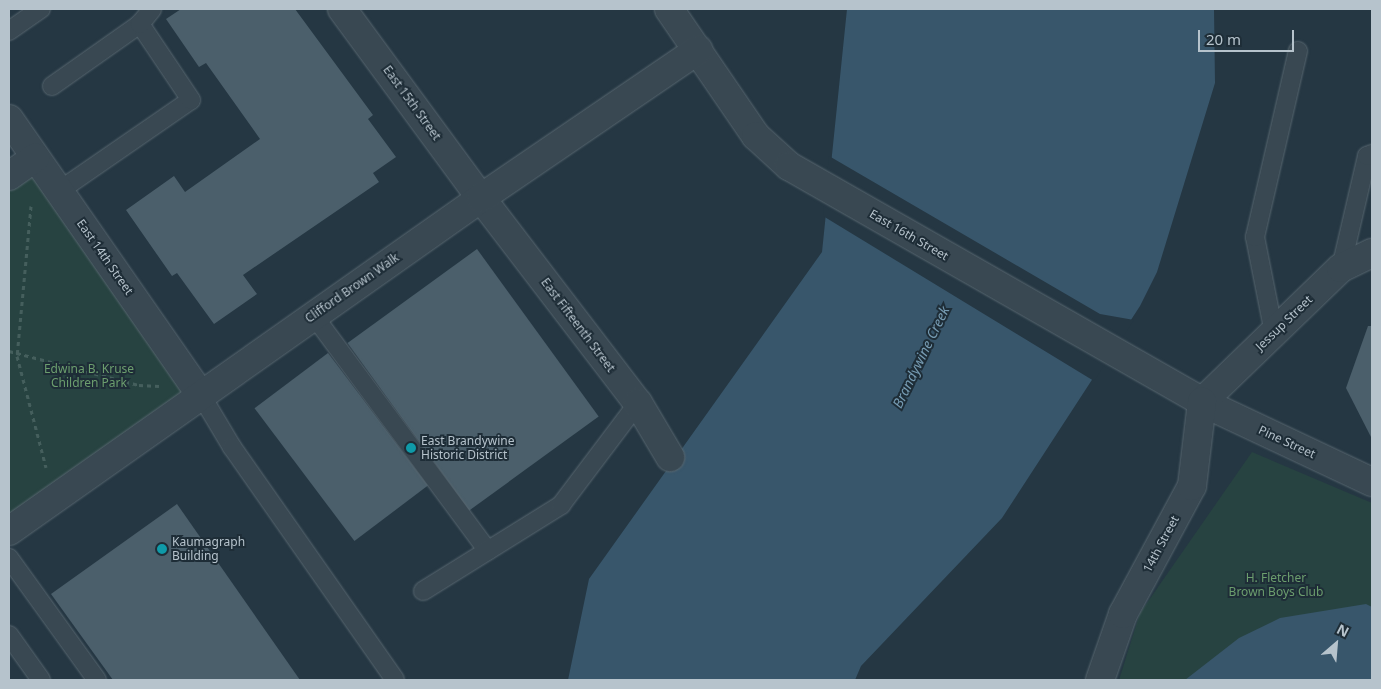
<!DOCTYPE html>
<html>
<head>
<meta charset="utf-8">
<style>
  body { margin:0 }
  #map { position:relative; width:1381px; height:689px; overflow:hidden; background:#253743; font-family:"Noto Sans",sans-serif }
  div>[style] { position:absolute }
  .green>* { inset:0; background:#274341 }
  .water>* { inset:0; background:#38566b }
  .pier>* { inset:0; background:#253743 }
  .building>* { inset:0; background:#4b5f6b; transform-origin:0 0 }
  .path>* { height:3px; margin-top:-1.5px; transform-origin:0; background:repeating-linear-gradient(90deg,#455f5d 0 4px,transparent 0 8px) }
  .roads { filter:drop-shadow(0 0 1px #57666f) drop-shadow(0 0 1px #57666f) }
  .lane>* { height:18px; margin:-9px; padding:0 9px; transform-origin:9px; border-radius:9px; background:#394852 }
  .street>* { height:28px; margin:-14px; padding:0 14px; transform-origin:14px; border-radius:14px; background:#394852 }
  .dots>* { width:14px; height:14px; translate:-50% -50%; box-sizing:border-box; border:2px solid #1e2d37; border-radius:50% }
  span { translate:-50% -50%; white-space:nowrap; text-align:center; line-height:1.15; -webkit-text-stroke:4px #1e2d37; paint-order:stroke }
  .street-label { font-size:12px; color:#b6c3cc }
  .park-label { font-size:12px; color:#6c9e6e }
  .poi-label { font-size:12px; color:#b6c3cc }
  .left { translate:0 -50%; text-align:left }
  .water-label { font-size:14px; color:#759ab1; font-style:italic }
  .frame { position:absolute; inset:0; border:10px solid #b6c3cc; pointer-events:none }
  .north { position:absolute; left:1311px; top:619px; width:50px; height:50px; -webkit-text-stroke:4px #1e2d37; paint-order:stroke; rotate:27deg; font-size:14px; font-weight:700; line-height:20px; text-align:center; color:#b6c3cc }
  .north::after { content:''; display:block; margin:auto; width:18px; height:22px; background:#b6c3cc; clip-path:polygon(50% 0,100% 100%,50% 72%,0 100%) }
  .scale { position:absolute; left:1198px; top:30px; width:96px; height:22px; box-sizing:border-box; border:2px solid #b6c3cc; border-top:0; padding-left:6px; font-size:15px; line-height:18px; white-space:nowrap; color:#b6c3cc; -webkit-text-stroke:4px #1e2d37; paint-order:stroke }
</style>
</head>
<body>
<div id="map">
  <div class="green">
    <i style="clip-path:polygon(35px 158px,201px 395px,9px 531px,9px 176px)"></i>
    <i style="clip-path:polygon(1252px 452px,1372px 503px,1372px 680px,1119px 680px,1140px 613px)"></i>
  </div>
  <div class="water">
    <i style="clip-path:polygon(847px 9px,1214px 9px,1215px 83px,1157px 272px,1140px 306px,1002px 518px,861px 666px,855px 680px,568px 680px,589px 579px,822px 252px)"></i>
    <i style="clip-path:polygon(1366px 604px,1372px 607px,1372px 680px,1185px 680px,1239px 638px,1280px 618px)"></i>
  </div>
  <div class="pier">
    <i style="clip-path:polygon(829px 156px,1100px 314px,1134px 320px,1094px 381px,823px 216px)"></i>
  </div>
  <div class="building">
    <i style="clip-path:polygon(181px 9px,295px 9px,373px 115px,368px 119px,396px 157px,373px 173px,379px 182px,243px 275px,257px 294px,214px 324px,177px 273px,172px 276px,126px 210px,174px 176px,185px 192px,260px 139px,206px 63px,199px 67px,166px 19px)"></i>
    <i style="left:477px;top:249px;width:207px;height:160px;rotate:54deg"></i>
    <i style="clip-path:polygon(1368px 326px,1372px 326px,1372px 439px,1346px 388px)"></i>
    <i style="left:328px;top:353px;width:166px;height:92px;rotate:53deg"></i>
    <i style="clip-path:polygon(177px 504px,300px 680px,113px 680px,51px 594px)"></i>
  </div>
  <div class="path">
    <i style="left:31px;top:206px;width:151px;rotate:95.3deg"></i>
    <i style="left:17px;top:356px;width:115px;rotate:75.4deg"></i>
    <i style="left:9px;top:351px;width:134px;rotate:14.7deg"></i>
    <i style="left:139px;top:385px;width:20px;rotate:3deg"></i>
  </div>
  <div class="roads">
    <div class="lane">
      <i style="left:9px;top:31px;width:39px;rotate:-35deg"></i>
      <i style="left:52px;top:86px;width:108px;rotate:-35.2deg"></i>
      <i style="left:59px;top:191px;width:160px;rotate:-34.6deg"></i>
      <i style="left:191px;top:100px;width:92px;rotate:-123.9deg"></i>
      <i style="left:140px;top:24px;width:19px;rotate:-51deg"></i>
      <i style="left:1341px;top:268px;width:115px;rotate:-76.9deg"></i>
      <i style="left:1367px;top:156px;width:5px;rotate:-22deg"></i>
      <i style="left:314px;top:316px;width:292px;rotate:53.5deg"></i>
      <i style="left:1274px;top:333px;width:98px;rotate:-101.2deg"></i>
      <i style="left:1255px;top:237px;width:191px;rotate:-77deg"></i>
      <i style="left:201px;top:395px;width:61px;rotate:59.2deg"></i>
      <i style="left:232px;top:447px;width:284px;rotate:55deg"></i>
      <i style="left:9px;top:558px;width:150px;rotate:54.2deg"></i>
      <i style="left:423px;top:591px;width:163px;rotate:-31.9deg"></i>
      <i style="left:561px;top:505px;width:128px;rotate:-53deg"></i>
      <i style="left:9px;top:635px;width:55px;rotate:54.6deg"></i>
    </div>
    <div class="street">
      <i style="left:342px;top:9px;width:235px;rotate:53.7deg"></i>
      <i style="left:481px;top:198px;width:258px;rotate:52.6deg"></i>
      <i style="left:638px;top:403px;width:63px;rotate:59.3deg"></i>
      <i style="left:669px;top:9px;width:154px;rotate:55.6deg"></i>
      <i style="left:756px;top:136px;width:45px;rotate:42.3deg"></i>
      <i style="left:789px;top:166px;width:476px;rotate:29.7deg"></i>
      <i style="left:1202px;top:402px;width:188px;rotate:25.2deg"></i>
      <i style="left:9px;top:119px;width:336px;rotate:55.2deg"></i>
      <i style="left:9px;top:176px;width:32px;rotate:-35deg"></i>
      <i style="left:1202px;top:402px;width:193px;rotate:-44deg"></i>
      <i style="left:1341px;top:268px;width:34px;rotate:-26deg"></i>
      <i style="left:9px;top:531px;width:578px;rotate:-35.2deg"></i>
      <i style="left:481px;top:198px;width:263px;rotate:-34.3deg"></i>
      <i style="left:1100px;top:680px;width:70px;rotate:-70.8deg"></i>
      <i style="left:1123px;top:614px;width:145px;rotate:-61.7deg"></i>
      <i style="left:1192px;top:486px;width:85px;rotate:-83.2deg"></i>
    </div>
  </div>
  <div class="dots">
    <i style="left:411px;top:448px;background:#0f9aa8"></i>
    <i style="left:162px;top:549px;background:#0f9aa8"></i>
  </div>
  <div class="street-label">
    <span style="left:412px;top:103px;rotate:54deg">East 15th Street</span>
    <span style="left:909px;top:235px;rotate:30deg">East 16th Street</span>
    <span style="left:105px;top:257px;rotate:55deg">East 14th Street</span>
    <span style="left:352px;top:288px;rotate:-35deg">Clifford Brown Walk</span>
    <span style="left:1284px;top:323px;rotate:-44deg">Jessup Street</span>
    <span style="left:578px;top:325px;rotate:53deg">East Fifteenth Street</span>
    <span style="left:1287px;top:442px;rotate:25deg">Pine Street</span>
    <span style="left:1161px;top:544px;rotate:-62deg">14th Street</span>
  </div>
  <div class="park-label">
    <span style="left:89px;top:376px">Edwina B. Kruse<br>Children Park</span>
    <span style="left:1276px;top:585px">H. Fletcher<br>Brown Boys Club</span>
  </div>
  <div class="poi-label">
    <span class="left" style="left:421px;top:448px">East Brandywine<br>Historic District</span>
    <span class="left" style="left:172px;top:549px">Kaumagraph<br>Building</span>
  </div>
  <div class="water-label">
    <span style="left:921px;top:357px;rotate:-64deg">Brandywine Creek</span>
  </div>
  <div class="frame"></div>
  <div class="north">N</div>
  <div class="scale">20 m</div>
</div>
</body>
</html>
